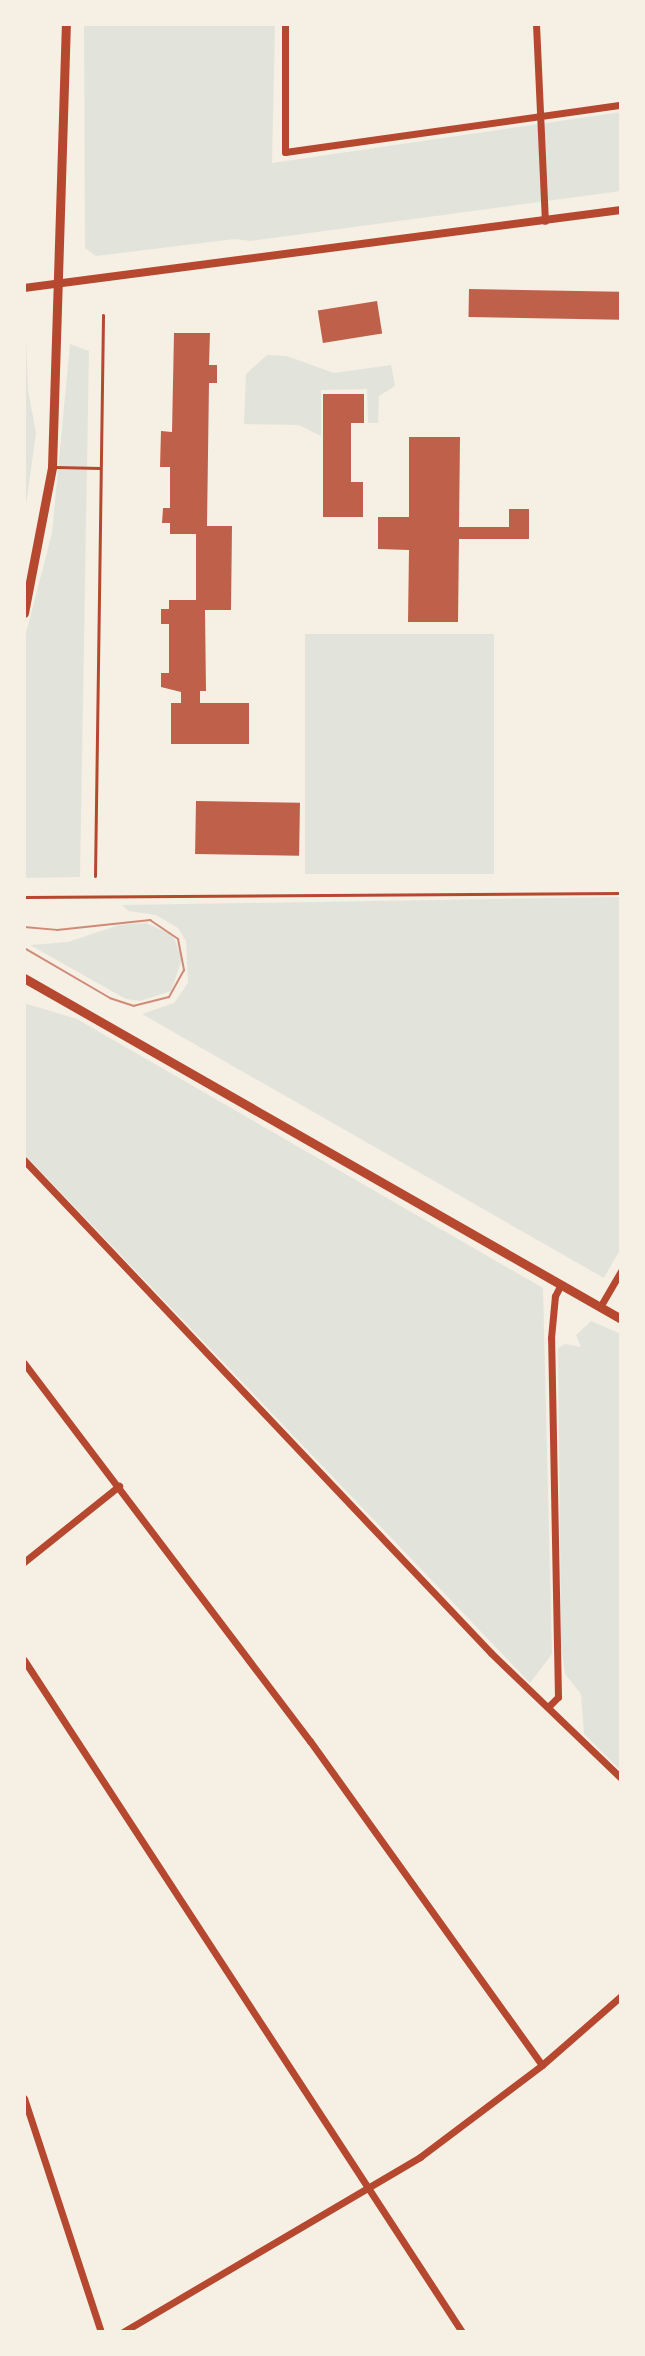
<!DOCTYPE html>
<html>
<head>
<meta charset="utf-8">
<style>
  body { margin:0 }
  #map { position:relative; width:645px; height:2356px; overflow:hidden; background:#f6efe4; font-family:Bitter,serif }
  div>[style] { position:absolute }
  .green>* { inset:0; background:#e2e4dc; transform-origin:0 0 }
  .building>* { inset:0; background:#bf614a; transform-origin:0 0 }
  .path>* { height:3px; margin:-1.5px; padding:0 1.5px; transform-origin:1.5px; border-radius:1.5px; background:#b5482f }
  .service>* { height:3px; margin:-1.5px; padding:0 1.5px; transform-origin:1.5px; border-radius:1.5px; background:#b5482f }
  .minor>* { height:7px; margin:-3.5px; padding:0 3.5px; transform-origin:3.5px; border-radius:3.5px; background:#b5482f }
  .tertiary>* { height:8px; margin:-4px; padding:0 4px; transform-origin:4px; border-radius:4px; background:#b5482f }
  .secondary>* { height:9px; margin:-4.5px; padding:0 4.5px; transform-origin:4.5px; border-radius:4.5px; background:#b5482f }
  .tram>* { height:2px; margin:-1px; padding:0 1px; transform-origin:1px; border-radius:1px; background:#cf8b77 }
  span { translate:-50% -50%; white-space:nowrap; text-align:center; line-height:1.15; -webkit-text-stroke:6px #f6efe4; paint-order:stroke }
  .frame { position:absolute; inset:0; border:26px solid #f6efe4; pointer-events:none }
</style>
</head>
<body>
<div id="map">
  <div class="green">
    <i style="clip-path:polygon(84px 24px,275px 24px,272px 163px,621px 112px,621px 191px,251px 241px,235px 239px,96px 256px,85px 248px)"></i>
    <i style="clip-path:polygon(25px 310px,28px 390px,36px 433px,24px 519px)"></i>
    <i style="clip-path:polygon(70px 344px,89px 351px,80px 877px,24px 878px,24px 641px,52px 533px)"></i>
    <i style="clip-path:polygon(267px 355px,287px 356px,334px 373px,391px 365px,395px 386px,379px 396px,378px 423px,368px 423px,367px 389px,321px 390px,321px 436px,299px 425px,244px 424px,246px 374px)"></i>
    <i style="left:305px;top:634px;width:189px;height:240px"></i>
    <i style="clip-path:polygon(621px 897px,621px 1248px,604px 1278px,142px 1014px,174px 1003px,188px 983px,186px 941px,178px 928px,156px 915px,129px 911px,122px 905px)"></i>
    <i style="clip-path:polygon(146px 923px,173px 935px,182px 959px,171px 991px,140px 1001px,126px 999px,30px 945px,68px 942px,119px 925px)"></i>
    <i style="clip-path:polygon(24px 1003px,77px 1019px,543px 1288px,552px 1654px,530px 1683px,24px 1154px)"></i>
    <i style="clip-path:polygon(591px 1321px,621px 1334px,621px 1771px,584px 1734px,581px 1694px,565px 1674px,561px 1645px,558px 1348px,565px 1344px,581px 1347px,576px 1335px)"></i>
  </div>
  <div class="building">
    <i style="left:469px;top:289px;width:151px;height:28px;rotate:1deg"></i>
    <i style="left:377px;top:301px;width:33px;height:60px;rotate:81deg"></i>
    <i style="clip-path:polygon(174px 333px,210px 333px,209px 365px,217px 365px,217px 383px,209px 383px,207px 526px,232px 526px,231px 610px,205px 610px,206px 691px,200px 691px,200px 703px,249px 703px,249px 744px,171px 744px,171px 703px,181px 703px,181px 692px,161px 687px,161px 673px,169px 673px,169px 624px,161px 624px,161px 609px,169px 609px,169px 600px,196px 600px,196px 534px,170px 534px,170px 523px,162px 523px,163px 508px,170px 508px,170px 467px,160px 467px,161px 431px,172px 432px)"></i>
    <i style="clip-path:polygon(323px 394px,364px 394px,364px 423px,351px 423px,351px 482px,363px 482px,363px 517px,323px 517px)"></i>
    <i style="clip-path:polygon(409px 437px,460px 437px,459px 527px,509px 527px,509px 509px,529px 509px,529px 539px,459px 539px,458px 622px,408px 622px,409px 550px,378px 549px,378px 517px,409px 517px)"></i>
    <i style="left:196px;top:801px;width:104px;height:53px;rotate:1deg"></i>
  </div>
  <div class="path">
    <i style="left:24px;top:897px;width:597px;rotate:-0.38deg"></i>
  </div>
  <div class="service">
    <i style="left:56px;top:467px;width:44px;rotate:1.3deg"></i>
    <i style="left:95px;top:876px;width:561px;rotate:-89.18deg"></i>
  </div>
  <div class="minor">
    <i style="left:285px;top:24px;width:128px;rotate:90deg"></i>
    <i style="left:285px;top:152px;width:339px;rotate:-8deg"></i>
    <i style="left:536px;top:24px;width:197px;rotate:87.4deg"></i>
    <i style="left:24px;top:1160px;width:679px;rotate:46.55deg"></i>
    <i style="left:491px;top:1653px;width:180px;rotate:43.9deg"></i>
    <i style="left:600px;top:1307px;width:42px;rotate:-59.7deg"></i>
    <i style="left:24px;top:1363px;width:474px;rotate:52.9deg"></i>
    <i style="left:310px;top:1741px;width:398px;rotate:54.4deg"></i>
    <i style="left:24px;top:1562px;width:122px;rotate:-38.7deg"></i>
    <i style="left:24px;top:1660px;width:802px;rotate:56.9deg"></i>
    <i style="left:548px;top:1707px;width:14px;rotate:-45deg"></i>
    <i style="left:558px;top:1697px;width:359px;rotate:-91.1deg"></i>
    <i style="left:551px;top:1338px;width:42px;rotate:-84.6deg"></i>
    <i style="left:555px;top:1296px;width:13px;rotate:-63deg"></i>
    <i style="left:24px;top:2098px;width:246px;rotate:71.8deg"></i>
    <i style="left:123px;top:2332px;width:345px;rotate:-30.5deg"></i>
    <i style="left:420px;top:2157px;width:153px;rotate:-37deg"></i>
    <i style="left:542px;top:2065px;width:105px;rotate:-41.1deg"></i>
  </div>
  <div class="tertiary">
    <i style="left:24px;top:288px;width:602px;rotate:-7.44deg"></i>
  </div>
  <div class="secondary">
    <i style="left:24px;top:613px;width:149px;rotate:-79.1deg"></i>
    <i style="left:52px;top:467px;width:443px;rotate:-88.2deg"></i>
    <i style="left:24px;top:978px;width:688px;rotate:29.73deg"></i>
  </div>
  <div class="tram">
    <i style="left:24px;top:927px;width:33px;rotate:5deg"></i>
    <i style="left:57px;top:930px;width:94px;rotate:-6.1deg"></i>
    <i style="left:150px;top:920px;width:34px;rotate:34deg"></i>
    <i style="left:178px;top:939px;width:32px;rotate:79deg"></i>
    <i style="left:184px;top:970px;width:31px;rotate:119deg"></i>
    <i style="left:169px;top:997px;width:36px;rotate:166deg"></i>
    <i style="left:134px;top:1006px;width:25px;rotate:-162deg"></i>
    <i style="left:110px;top:998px;width:99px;rotate:-149.8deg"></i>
  </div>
  <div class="frame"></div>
</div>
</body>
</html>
